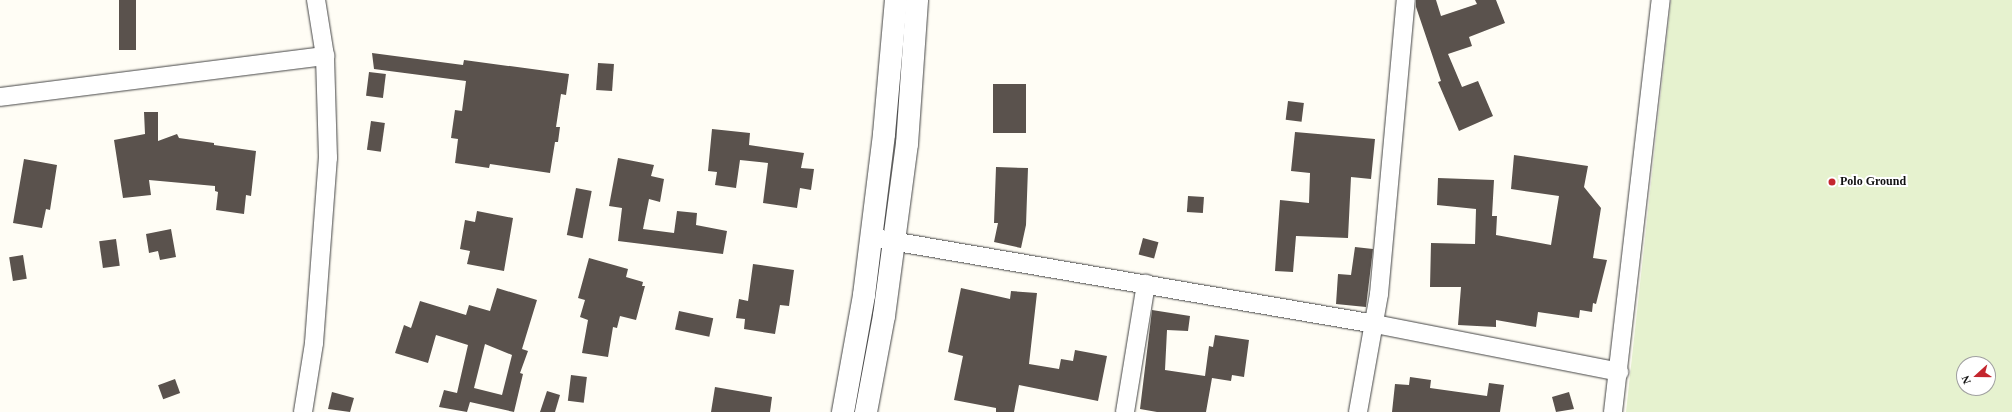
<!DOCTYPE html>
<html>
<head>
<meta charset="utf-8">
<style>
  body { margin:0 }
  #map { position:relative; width:2012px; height:412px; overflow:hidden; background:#fffdf5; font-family:"Times New Roman",serif }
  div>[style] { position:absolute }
  .pitch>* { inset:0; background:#e6f2cf }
  .building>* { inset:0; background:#5a524d; transform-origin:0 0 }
  .roads { filter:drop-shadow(0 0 1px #444) drop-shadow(0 0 1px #444) }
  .minor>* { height:18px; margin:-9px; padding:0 9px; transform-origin:9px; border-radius:9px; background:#fff }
  .tertiary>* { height:22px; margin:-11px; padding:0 11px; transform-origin:11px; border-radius:11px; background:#fff }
  .dots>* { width:11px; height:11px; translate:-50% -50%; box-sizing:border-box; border:2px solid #fff; border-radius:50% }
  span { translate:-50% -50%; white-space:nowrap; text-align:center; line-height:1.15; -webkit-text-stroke:4px #fff; paint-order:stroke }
  .poi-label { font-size:12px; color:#111; font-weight:700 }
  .left { translate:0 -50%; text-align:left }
  .north { position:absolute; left:1956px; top:356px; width:40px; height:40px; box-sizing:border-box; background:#fff; border:1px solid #a0a0a0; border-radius:50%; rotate:249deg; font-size:11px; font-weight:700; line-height:16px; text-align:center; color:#111 }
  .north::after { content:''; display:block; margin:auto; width:14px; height:18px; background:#c4262e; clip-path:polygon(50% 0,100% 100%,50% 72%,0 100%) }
</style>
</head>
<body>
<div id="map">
  <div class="pitch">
    <i style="clip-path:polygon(evenodd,1671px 0,2012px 0,2012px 412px,1626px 412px,1671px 0,1964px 364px,1988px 364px,1988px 388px,1964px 388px,1964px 364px)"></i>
  </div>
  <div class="building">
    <i style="left:119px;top:0;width:17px;height:50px"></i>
    <i style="clip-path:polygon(1416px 0,1436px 0,1441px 16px,1477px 4px,1475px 0,1496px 0,1505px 23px,1469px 37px,1472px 46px,1448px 54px,1462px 87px,1478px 81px,1493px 116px,1459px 131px,1438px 82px,1441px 81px,1416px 7px)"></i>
    <i style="clip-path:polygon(372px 53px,463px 65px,464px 60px,569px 74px,566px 95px,561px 94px,556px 127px,560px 127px,558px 142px,555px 142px,550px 173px,490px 164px,489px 168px,455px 163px,458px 139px,451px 138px,455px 110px,462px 111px,466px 81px,374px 69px)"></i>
    <i style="left:598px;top:63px;width:16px;height:27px;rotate:4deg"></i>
    <i style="left:369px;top:72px;width:17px;height:24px;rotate:7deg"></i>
    <i style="left:993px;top:84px;width:33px;height:49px"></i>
    <i style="left:1288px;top:101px;width:16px;height:19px;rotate:7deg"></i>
    <i style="clip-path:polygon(144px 112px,158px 112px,158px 141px,177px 134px,179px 138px,214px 143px,214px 145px,256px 151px,251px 196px,246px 195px,244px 214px,216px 210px,218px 192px,215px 191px,215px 186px,149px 180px,151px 195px,123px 198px,114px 140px,145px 134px)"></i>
    <i style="left:371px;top:121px;width:14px;height:29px;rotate:8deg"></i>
    <i style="clip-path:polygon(712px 129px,750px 133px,749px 145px,804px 153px,801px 168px,814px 169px,811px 190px,800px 188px,797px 208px,763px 203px,768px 163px,740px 160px,736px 188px,715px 185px,717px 172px,708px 171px)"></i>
    <i style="clip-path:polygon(1295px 132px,1375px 139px,1371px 179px,1351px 177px,1348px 238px,1296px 236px,1293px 272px,1275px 271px,1280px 200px,1309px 203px,1310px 173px,1291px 171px)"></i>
    <i style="clip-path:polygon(1514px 155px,1588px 166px,1584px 187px,1601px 208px,1593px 258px,1607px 260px,1596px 304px,1593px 303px,1592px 312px,1580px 310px,1579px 318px,1538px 312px,1536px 327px,1496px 320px,1496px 327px,1458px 325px,1461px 287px,1430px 287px,1431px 243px,1475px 244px,1476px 209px,1437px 205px,1438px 178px,1494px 180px,1492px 216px,1497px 216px,1496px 235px,1551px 245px,1559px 196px,1511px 189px)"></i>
    <i style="clip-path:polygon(618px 158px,654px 165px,651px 176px,664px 179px,660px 202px,649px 199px,643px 229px,674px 233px,677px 211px,697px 213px,696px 225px,727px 231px,723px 254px,618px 241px,622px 208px,609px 206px)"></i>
    <i style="clip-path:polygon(24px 159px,57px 165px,50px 210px,46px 209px,42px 228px,13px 223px)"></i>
    <i style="clip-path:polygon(996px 167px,1028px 168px,1026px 225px,1021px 248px,994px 242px,998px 223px,994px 223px)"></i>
    <i style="left:576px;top:188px;width:16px;height:48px;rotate:11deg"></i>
    <i style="left:1188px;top:196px;width:16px;height:16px;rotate:4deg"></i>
    <i style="clip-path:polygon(477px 211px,513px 218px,504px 271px,467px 264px,470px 251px,460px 249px,465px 220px,475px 222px)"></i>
    <i style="clip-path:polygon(171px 229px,176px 257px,160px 260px,158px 251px,149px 253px,146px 234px)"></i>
    <i style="left:1143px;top:238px;width:16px;height:17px;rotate:15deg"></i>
    <i style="left:116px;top:239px;width:27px;height:17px;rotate:82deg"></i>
    <i style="clip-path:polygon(1355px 247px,1373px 249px,1366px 307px,1336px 304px,1338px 274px,1351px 275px)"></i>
    <i style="left:23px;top:255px;width:24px;height:14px;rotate:81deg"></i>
    <i style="clip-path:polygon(589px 258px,628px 269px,626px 277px,643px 282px,642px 286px,645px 286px,636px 320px,620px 316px,617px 328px,613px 327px,608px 357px,582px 353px,588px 320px,580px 317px,585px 300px,578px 298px)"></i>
    <i style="clip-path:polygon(753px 264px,794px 270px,789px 306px,780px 305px,775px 334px,744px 329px,745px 319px,736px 318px,739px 299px,748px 301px)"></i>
    <i style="clip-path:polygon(evenodd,497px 288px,537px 300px,522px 349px,528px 351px,520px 373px,523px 374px,514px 412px,470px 402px,467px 412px,439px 407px,444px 390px,457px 393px,468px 345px,436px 335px,428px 363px,395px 353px,404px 325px,411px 328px,420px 301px,466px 315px,469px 305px,490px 311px,497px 288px,485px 344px,512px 355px,502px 395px,474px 388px,485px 344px)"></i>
    <i style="clip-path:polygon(961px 288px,1010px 299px,1011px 291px,1037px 293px,1029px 364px,1059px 369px,1061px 359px,1073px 361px,1075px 350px,1107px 356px,1098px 401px,1019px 385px,1014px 412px,996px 412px,996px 408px,954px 400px,963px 356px,948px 352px)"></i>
    <i style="clip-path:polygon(1152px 310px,1190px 316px,1188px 331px,1167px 330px,1165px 370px,1205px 376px,1209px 346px,1213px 347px,1215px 335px,1249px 340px,1244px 377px,1232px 375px,1231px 381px,1212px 378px,1206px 412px,1157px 412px,1140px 409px)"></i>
    <i style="left:679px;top:311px;width:35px;height:19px;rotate:12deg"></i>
    <i style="left:571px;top:375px;width:16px;height:26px;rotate:7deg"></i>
    <i style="clip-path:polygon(1410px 377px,1431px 380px,1430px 388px,1487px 396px,1489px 383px,1504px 385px,1500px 412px,1392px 412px,1395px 384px,1409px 385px)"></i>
    <i style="left:175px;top:379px;width:15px;height:18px;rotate:70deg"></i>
    <i style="clip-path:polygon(715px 387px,772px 397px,770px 412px,711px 412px)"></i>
    <i style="clip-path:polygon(547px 391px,560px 395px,555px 412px,540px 412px)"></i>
    <i style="clip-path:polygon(332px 392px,354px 398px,350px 412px,328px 409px)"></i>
    <i style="clip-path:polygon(1569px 392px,1574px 409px,1556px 412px,1552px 397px)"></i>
  </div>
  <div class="roads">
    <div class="minor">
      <i style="left:0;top:97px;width:328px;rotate:-7.2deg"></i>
      <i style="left:880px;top:239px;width:502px;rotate:9.74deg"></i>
      <i style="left:1375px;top:324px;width:249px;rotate:11.1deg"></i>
      <i style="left:303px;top:412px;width:70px;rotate:-80.9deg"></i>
      <i style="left:314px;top:343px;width:186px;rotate:-85.7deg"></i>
      <i style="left:328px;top:158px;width:102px;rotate:-91.7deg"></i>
      <i style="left:325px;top:56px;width:57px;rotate:-99.1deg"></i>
      <i style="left:1125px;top:412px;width:130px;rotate:-80.7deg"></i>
      <i style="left:1358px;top:412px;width:120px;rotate:-79.9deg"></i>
      <i style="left:1379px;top:294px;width:295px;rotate:-84.8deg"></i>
      <i style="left:1613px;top:412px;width:415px;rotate:-83.4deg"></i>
    </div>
    <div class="tertiary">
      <i style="left:843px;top:412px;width:119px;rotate:-79.8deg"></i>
      <i style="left:864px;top:295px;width:162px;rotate:-82.9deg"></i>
      <i style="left:884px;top:134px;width:135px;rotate:-84.9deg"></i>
      <i style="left:866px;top:412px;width:98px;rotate:-79.4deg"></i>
      <i style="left:884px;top:316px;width:174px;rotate:-82.4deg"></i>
      <i style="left:907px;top:144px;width:144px;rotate:-86deg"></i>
    </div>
  </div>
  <div class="dots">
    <i style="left:1832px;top:182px;background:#c4262e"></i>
  </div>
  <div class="poi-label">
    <span class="left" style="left:1840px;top:182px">Polo Ground</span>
  </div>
  <div class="north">N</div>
</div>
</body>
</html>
